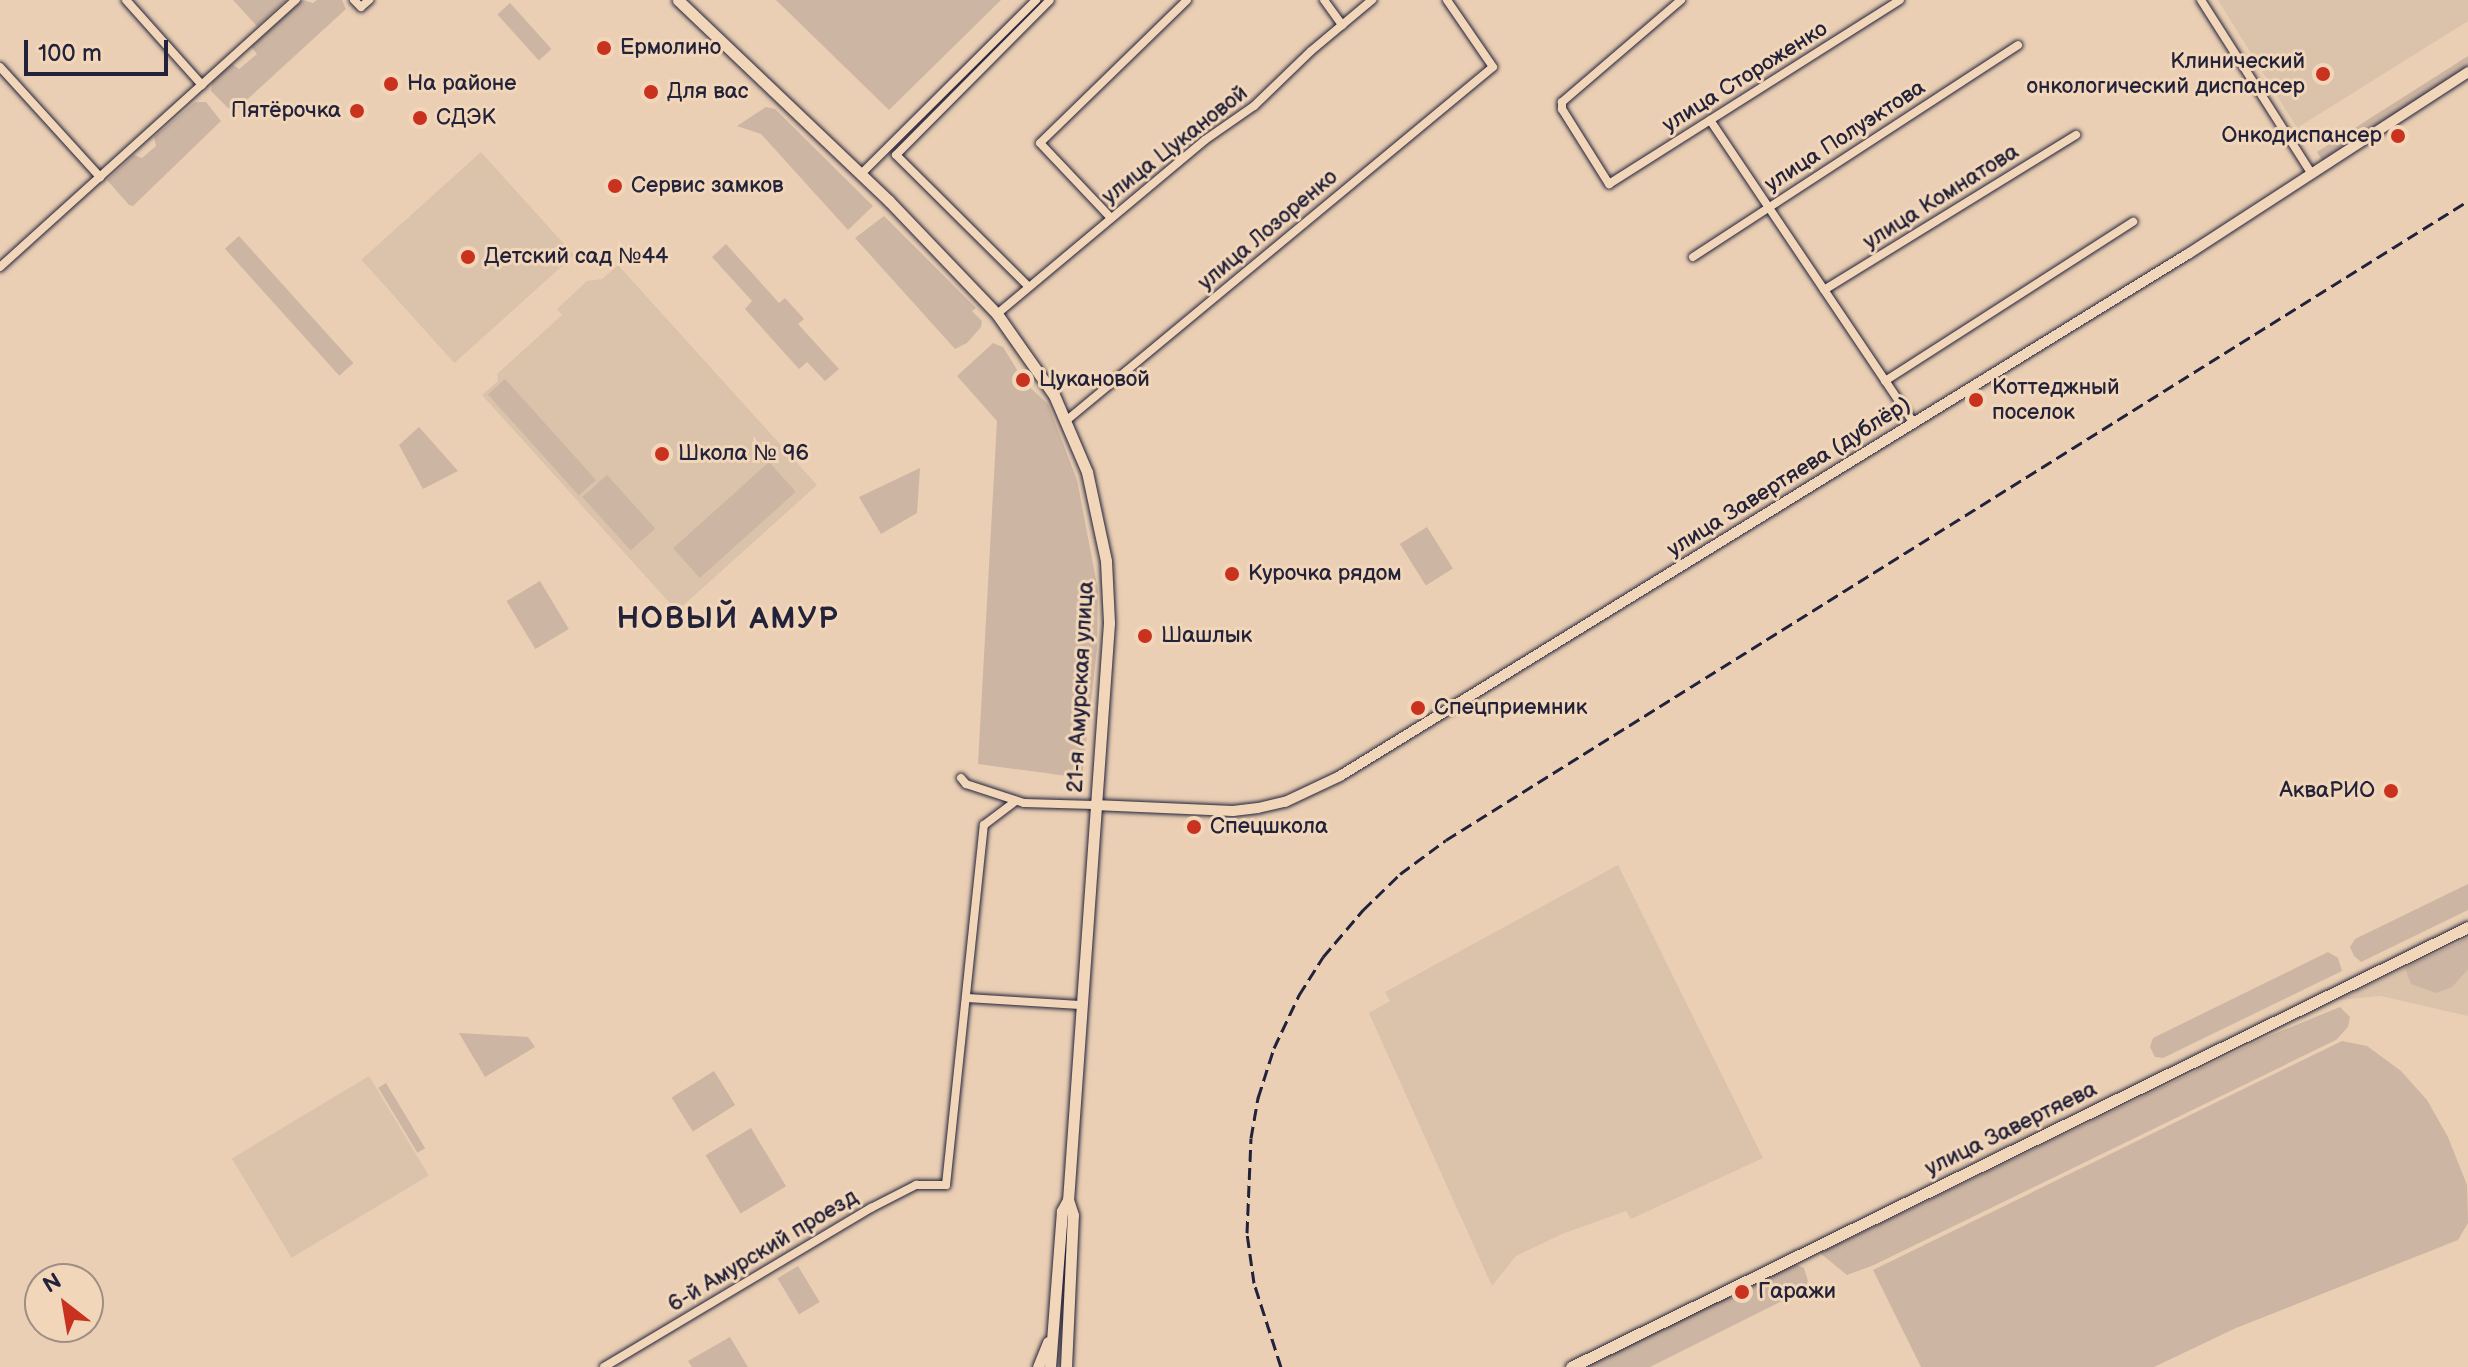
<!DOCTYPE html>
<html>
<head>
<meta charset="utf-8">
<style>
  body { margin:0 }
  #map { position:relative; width:2468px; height:1367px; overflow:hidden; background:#eacfb4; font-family:"Balsamiq Sans",sans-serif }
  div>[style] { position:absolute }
  .built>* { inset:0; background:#dbc2ab; transform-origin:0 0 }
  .green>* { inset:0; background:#ccb5a2; transform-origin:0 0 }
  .roads { filter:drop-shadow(0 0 2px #22223b) drop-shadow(0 0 2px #22223b) }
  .minor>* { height:8px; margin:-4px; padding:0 4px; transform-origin:4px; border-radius:4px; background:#f2d6b9 }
  .tertiary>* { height:10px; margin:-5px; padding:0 5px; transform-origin:5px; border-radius:5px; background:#f2d6b9 }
  .secondary>* { height:11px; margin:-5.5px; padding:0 5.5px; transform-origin:5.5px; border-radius:5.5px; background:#f2d6b9 }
  .rail>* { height:3px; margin-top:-1.5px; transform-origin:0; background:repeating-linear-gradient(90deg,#22223b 0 12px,transparent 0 18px) }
  .dots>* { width:22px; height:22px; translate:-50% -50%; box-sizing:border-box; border:4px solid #f2d6b9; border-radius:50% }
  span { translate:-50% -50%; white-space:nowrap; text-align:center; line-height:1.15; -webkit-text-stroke:6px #f2d6b9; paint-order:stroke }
  .poi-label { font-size:22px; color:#22223b }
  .left { translate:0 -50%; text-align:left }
  .right { translate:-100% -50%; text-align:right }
  .street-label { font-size:22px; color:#22223b }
  .district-label { font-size:30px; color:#22223b; font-weight:700; letter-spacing:2px }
  .north { position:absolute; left:24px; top:1263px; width:80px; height:80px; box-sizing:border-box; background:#f2d6b9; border:2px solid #9f8e87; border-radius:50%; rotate:329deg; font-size:22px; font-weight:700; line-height:32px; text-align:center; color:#22223b }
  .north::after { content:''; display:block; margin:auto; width:28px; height:36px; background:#c8321e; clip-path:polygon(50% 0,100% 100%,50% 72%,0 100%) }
  .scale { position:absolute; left:24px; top:40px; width:144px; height:36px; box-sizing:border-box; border:4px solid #22223b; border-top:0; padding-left:10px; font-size:24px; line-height:28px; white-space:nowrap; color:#22223b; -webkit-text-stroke:6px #f2d6b9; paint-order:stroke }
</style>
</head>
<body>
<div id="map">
  <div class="built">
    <i style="clip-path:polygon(2218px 0,2468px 0,2468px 21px,2297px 128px)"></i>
    <i style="left:481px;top:152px;width:139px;height:161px;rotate:48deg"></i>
    <i style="clip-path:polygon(618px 265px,817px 485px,677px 611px,482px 395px,498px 381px,497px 374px,562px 315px,557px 309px,587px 281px,602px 279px)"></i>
    <i style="clip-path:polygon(1618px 865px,1763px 1158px,1631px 1219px,1626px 1211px,1562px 1234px,1516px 1256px,1492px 1286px,1369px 1013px,1390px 1001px,1385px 992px)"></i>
    <i style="clip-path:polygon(2468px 938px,2468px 1016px,2381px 996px,2338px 1000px)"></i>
    <i style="left:369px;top:1076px;width:116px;height:160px;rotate:59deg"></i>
  </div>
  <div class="green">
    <i style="clip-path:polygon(233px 0,286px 0,257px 26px)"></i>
    <i style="clip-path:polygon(303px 0,313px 3px,317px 0,342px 0,346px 9px,239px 107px,228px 108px,211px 91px,212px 82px,228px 66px,232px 64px,239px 69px,257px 54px,251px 47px)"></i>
    <i style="clip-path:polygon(776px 0,1001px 0,889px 110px)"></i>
    <i style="left:510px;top:3px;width:62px;height:17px;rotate:48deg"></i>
    <i style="clip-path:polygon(2468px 56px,2468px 66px,2324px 163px,2317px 152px)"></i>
    <i style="clip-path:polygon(195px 102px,206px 102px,221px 121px,133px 206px,129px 205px,107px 180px,134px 155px,142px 158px,156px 146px,154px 137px)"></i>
    <i style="clip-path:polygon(766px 107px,775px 109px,873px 206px,848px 230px,761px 134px,737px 126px)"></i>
    <i style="clip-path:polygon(884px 216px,976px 308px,972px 311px,982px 321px,981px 327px,967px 343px,955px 349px,855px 238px)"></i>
    <i style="left:239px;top:236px;width:171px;height:19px;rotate:48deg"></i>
    <i style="clip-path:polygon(726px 244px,779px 303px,785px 298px,804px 319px,798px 324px,839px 369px,825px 381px,807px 362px,799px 369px,745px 309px,752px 301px,712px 257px)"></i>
    <i style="clip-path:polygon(993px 343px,1003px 347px,1026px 384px,1048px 404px,1077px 480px,1098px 590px,1097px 649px,1082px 778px,978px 764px,997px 421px,957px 376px)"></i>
    <i style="left:505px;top:379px;width:136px;height:23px;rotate:48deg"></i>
    <i style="clip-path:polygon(419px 427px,458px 471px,423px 489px,399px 445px)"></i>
    <i style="left:769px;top:462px;width:40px;height:129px;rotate:48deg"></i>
    <i style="clip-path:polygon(920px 468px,917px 513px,881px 534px,859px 497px)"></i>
    <i style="left:607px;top:475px;width:72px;height:33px;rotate:48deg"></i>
    <i style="left:1427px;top:527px;width:49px;height:32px;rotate:58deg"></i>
    <i style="left:540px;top:581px;width:56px;height:39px;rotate:59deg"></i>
    <i style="clip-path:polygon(2468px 884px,2468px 910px,2361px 962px,2354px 956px,2350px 947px,2355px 939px)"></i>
    <i style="clip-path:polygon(2468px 938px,2468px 969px,2452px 987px,2436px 993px,2411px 984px,2405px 968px)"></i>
    <i style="clip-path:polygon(2328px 952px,2338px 958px,2342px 971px,2163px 1058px,2155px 1057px,2150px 1047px,2153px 1038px)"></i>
    <i style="clip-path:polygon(2340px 1007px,2350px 1017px,2348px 1027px,2336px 1040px,1874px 1265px,1847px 1275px,1820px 1253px,2262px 1039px)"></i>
    <i style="clip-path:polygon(459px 1033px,528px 1037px,535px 1047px,485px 1077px)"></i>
    <i style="clip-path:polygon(2342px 1041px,2367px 1046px,2401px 1071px,2427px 1100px,2448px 1137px,2467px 1185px,2468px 1223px,2458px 1240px,2236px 1328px,2154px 1367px,1921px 1367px,1873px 1270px)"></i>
    <i style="left:714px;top:1071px;width:40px;height:50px;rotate:58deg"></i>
    <i style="left:386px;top:1083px;width:76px;height:9px;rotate:59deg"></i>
    <i style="left:751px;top:1128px;width:68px;height:53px;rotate:59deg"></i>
    <i style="clip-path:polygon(1793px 1263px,1804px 1268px,1808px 1281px,1804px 1290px,1650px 1367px,1587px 1367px)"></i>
    <i style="left:798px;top:1266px;width:42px;height:24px;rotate:59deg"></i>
    <i style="clip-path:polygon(730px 1337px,748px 1367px,692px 1367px,688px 1361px)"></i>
  </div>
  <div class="roads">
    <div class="minor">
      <i style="left:126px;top:0;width:114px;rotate:48.2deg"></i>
      <i style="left:354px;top:0;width:10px;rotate:45deg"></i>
      <i style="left:361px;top:7px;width:11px;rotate:-41deg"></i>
      <i style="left:1324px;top:0;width:31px;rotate:54deg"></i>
      <i style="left:1681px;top:0;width:157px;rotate:139.4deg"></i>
      <i style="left:1562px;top:102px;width:7px;rotate:90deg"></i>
      <i style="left:1562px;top:109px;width:89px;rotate:57.9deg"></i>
      <i style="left:1609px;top:184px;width:344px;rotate:-32.3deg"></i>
      <i style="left:2201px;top:0;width:206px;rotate:57.5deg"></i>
      <i style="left:0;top:67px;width:149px;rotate:47.7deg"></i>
      <i style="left:1710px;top:120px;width:366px;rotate:56.1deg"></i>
      <i style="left:861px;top:174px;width:247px;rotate:-44.8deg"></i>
      <i style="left:1111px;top:218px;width:103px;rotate:-133.4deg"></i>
      <i style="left:1040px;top:143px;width:205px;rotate:-44.2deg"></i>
      <i style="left:1693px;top:257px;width:388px;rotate:-33.1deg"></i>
      <i style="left:0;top:267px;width:399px;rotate:-42.1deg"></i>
      <i style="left:1028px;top:286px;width:186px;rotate:-135.2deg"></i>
      <i style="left:896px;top:155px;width:218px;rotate:-45.2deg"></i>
      <i style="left:1824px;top:290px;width:296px;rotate:-31.6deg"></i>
      <i style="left:997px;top:314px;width:271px;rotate:-39.9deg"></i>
      <i style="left:1205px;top:140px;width:60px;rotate:-34.8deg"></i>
      <i style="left:1254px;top:106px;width:79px;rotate:-44deg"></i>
      <i style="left:1311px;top:51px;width:80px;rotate:-39.9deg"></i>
      <i style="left:1885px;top:381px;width:295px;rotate:-32.7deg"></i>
      <i style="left:1067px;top:420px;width:553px;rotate:-39.65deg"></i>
      <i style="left:1493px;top:67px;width:81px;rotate:-124.5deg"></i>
      <i style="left:961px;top:778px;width:8px;rotate:50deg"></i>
      <i style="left:966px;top:784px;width:61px;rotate:18.1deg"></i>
      <i style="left:1024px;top:803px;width:70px;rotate:1.6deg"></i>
      <i style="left:967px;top:998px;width:113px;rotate:3.5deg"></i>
      <i style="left:604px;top:1367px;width:311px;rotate:-30.8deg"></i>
      <i style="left:871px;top:1208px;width:51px;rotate:-27.1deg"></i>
      <i style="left:916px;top:1185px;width:30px"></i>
      <i style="left:946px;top:1185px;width:362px;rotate:-84deg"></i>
      <i style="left:984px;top:825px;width:40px;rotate:-37deg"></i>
    </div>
    <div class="tertiary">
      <i style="left:1094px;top:805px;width:139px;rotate:2.5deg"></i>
      <i style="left:1233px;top:811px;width:25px;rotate:-7deg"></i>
      <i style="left:1258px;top:808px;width:28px;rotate:-13deg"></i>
      <i style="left:1285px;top:802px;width:61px;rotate:-25.3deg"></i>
      <i style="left:1340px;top:776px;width:996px;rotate:-31.62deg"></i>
      <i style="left:2188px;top:254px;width:334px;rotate:-33deg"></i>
    </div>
    <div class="secondary">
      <i style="left:678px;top:0;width:291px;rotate:43.6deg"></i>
      <i style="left:889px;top:201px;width:156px;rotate:46.3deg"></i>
      <i style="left:997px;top:314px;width:99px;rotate:54.9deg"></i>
      <i style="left:1054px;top:395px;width:84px;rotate:66.8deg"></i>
      <i style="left:1087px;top:472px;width:91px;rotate:77.9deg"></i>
      <i style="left:1106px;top:561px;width:62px;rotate:87.2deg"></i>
      <i style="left:1109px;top:623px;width:578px;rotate:94.06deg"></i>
      <i style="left:1068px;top:1200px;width:13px;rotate:119deg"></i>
      <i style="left:1062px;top:1211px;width:156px;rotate:94.4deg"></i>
      <i style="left:1038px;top:1367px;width:27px;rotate:-68deg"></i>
      <i style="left:1066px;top:1367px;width:152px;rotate:-87.4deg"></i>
      <i style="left:1073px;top:1215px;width:16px;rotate:-108deg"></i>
      <i style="left:1571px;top:1367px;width:999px;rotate:-26.13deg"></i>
    </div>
  </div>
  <div class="rail">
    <i style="left:1281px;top:1367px;width:88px;rotate:-107.8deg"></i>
    <i style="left:1254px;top:1283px;width:50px;rotate:-98deg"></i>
    <i style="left:1247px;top:1233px;width:95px;rotate:-87.6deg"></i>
    <i style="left:1251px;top:1138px;width:41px;rotate:-80.1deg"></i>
    <i style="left:1258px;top:1098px;width:52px;rotate:-72.3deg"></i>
    <i style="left:1274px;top:1048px;width:59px;rotate:-64.7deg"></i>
    <i style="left:1299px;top:995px;width:45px;rotate:-57.7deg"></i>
    <i style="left:1323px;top:957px;width:62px;rotate:-49.6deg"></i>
    <i style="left:1363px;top:910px;width:52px;rotate:-44.2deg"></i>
    <i style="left:1400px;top:874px;width:57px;rotate:-36.5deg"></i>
    <i style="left:1446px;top:840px;width:1205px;rotate:-32.02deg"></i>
  </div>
  <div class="dots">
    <i style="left:604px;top:48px;background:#c8321e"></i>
    <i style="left:2323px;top:74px;background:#c8321e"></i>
    <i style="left:391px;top:84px;background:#c8321e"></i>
    <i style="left:651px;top:92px;background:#c8321e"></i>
    <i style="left:357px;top:111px;background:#c8321e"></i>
    <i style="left:420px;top:118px;background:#c8321e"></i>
    <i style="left:2398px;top:136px;background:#c8321e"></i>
    <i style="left:615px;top:186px;background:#c8321e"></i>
    <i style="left:468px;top:257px;background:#c8321e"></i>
    <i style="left:1023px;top:380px;background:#c8321e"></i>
    <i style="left:1976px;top:400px;background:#c8321e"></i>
    <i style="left:662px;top:454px;background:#c8321e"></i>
    <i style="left:1232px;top:574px;background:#c8321e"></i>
    <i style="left:1145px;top:636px;background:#c8321e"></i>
    <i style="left:1418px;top:708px;background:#c8321e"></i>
    <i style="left:2391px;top:791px;background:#c8321e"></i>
    <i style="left:1194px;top:827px;background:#c8321e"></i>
    <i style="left:1742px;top:1292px;background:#c8321e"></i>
  </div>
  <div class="poi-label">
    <span class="left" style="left:620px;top:48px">Ермолино</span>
    <span class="right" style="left:2305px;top:74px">Клинический<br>онкологический диспансер</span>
    <span class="left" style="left:407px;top:84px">На районе</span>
    <span class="left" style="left:667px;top:92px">Для вас</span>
    <span class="right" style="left:341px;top:111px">Пятёрочка</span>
    <span class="left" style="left:436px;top:118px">СДЭК</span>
    <span class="right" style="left:2382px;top:136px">Онкодиспансер</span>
    <span class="left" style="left:631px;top:186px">Сервис замков</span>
    <span class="left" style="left:484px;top:257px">Детский сад №44</span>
    <span class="left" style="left:1039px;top:380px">Цукановой</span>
    <span class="left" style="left:1992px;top:400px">Коттеджный<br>поселок</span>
    <span class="left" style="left:678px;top:454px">Школа № 96</span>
    <span class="left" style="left:1248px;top:574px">Курочка рядом</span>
    <span class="left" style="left:1161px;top:636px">Шашлык</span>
    <span class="left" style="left:1434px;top:708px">Спецприемник</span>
    <span class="right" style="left:2375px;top:791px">АкваРИО</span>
    <span class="left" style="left:1210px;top:827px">Спецшкола</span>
    <span class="left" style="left:1758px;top:1292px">Гаражи</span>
  </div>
  <div class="street-label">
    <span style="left:1745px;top:77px;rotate:-32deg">улица Стороженко</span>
    <span style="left:1845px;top:136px;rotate:-33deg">улица Полуэктова</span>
    <span style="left:1175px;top:145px;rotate:-38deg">улица Цукановой</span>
    <span style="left:1941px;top:197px;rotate:-32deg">улица Комнатова</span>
    <span style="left:1268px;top:230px;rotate:-40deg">улица Лозоренко</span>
    <span style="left:1789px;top:477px;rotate:-32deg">улица Завертяева (дублёр)</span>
    <span style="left:1081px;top:687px;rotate:-87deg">21-я Амурская улица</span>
    <span style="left:2011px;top:1129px;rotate:-26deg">улица Завертяева</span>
    <span style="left:763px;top:1251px;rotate:-31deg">6-й Амурский проезд</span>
  </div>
  <div class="district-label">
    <span style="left:728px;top:619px">НОВЫЙ АМУР</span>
  </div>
  <div class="north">N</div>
  <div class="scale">100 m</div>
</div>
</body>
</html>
